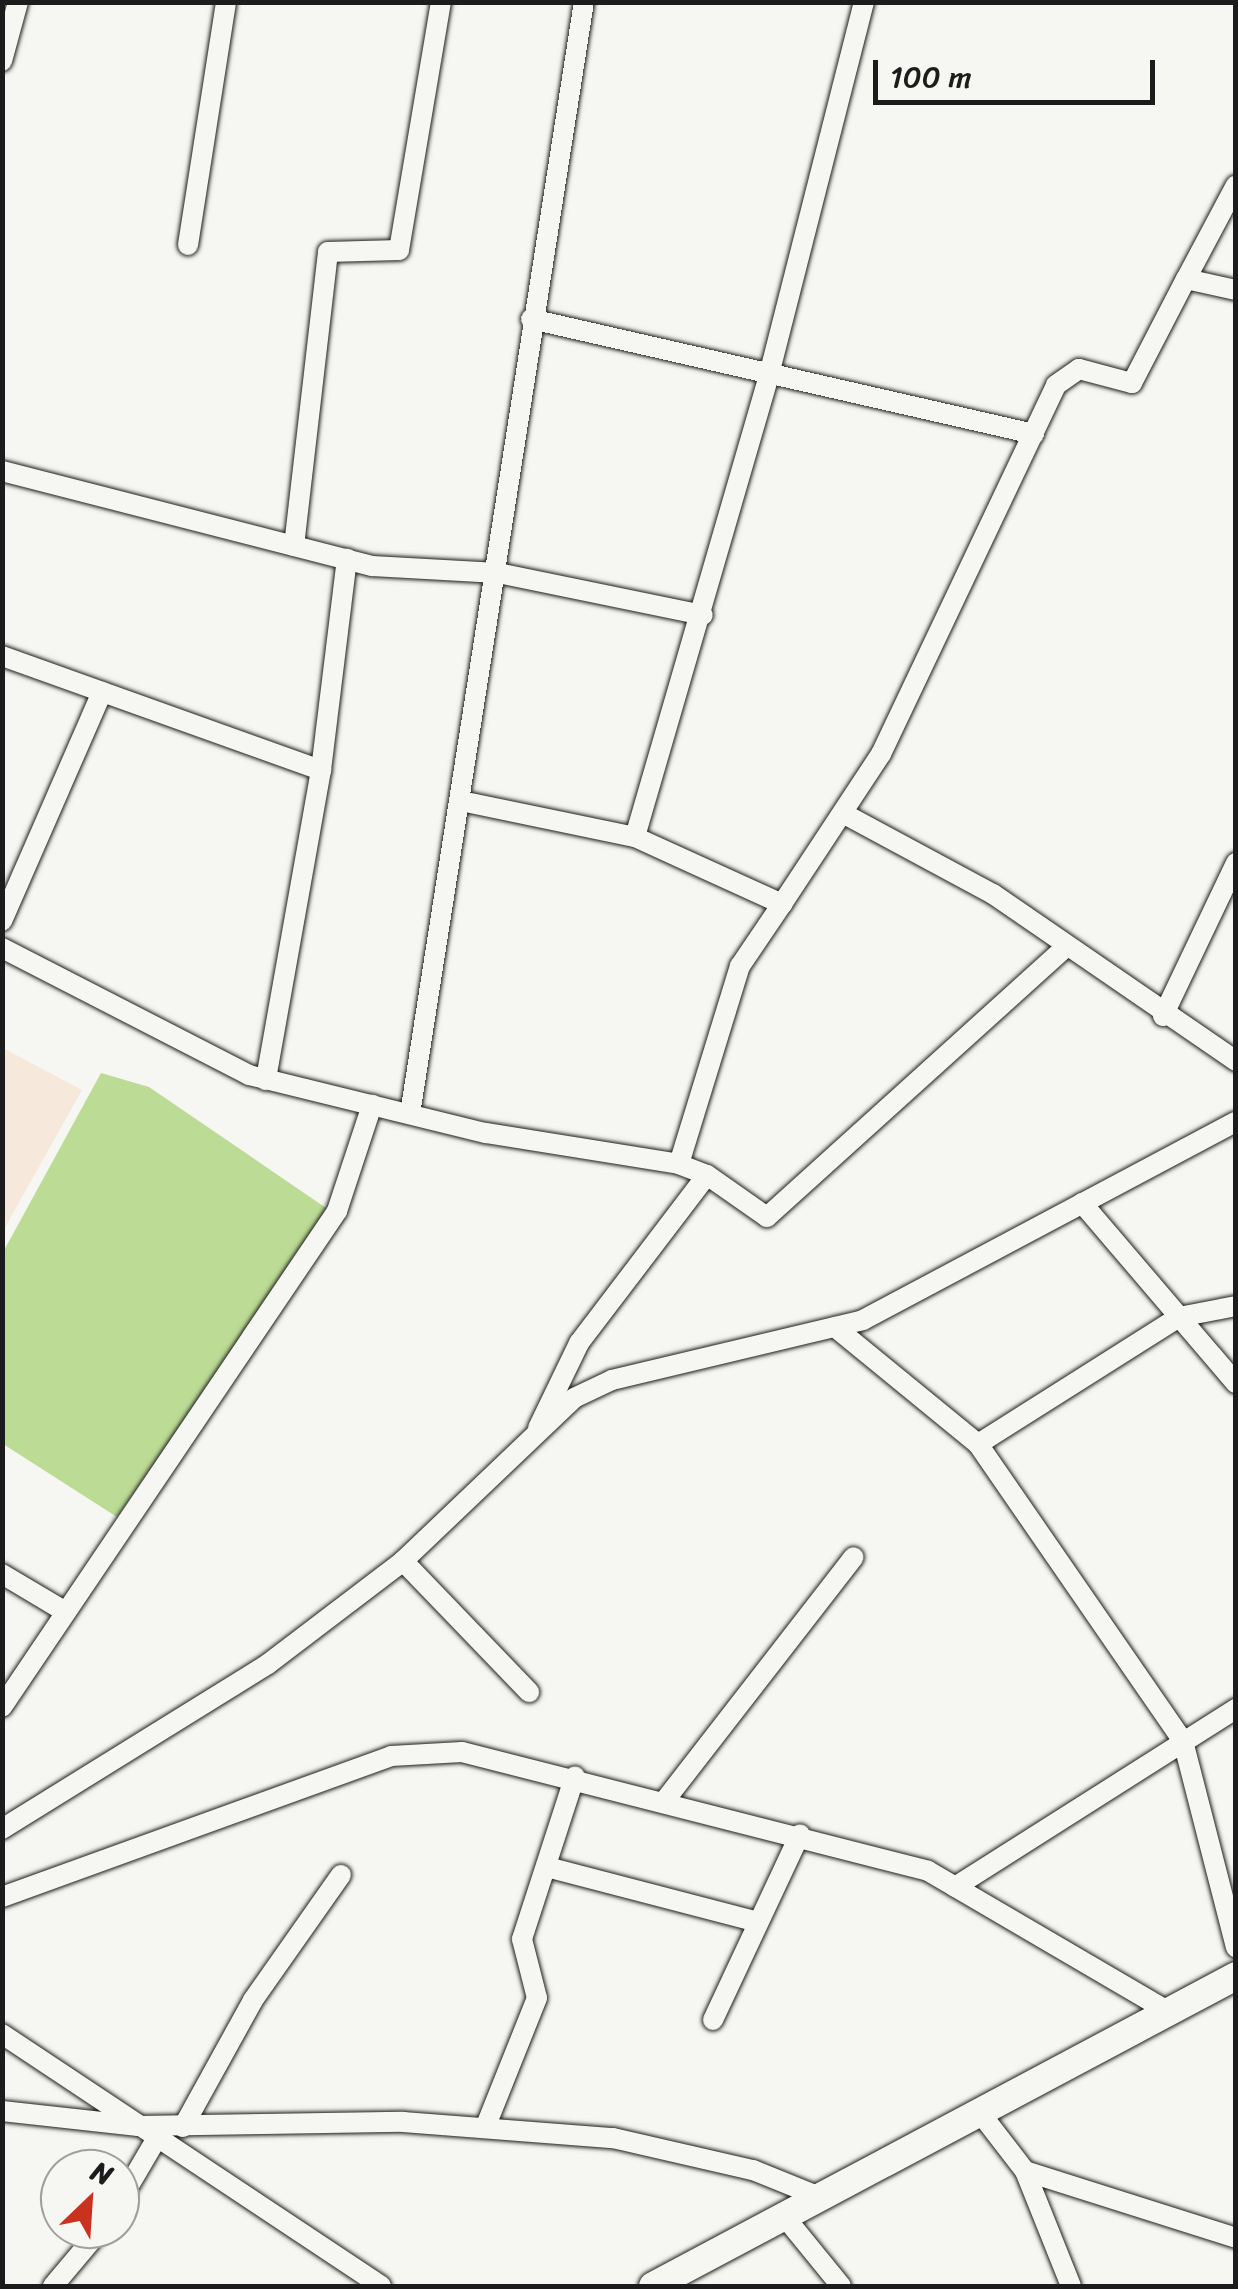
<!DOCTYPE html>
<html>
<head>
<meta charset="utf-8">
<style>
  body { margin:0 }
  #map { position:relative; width:1238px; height:2289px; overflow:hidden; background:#f6f6f2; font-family:Sriracha,sans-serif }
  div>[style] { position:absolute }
  .built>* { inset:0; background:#f6e9db }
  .green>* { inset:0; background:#bcdc95 }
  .roads { filter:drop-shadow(0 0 2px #1c1c1c) drop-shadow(0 0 2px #1c1c1c) }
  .street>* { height:20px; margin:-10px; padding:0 10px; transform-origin:10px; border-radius:10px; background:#f6f6f2 }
  .secondary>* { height:28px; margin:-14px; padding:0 14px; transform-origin:14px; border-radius:14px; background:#f6f6f2 }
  span { translate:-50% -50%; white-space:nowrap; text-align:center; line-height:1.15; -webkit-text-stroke:10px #f6f6f2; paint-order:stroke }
  .frame { position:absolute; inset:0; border:5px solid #1c1c1c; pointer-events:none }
  .north { position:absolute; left:40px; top:2149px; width:100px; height:100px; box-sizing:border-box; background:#f6f6f2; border:2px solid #9f9f9c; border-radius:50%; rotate:25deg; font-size:28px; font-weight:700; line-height:40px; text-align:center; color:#1c1c1c }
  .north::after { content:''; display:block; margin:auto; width:35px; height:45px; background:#c8321e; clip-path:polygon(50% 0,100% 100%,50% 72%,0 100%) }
  .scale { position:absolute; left:873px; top:60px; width:282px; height:45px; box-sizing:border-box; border:5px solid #1c1c1c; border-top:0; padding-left:12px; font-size:30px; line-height:35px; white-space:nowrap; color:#1c1c1c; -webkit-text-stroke:8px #f6f6f2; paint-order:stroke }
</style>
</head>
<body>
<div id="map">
  <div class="built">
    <i style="clip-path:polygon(3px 1048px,82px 1090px,3px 1231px)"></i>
  </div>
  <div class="green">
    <i style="clip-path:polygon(101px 1073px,149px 1087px,329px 1210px,117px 1517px,3px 1444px,2px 1254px)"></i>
  </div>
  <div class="roads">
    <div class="street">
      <i style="left:864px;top:2px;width:382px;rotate:104.3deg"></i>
      <i style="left:770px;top:372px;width:484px;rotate:106.2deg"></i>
      <i style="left:635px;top:837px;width:162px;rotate:24.5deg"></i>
      <i style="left:782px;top:904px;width:180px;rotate:-56.6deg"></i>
      <i style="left:881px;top:754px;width:408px;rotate:-64.6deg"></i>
      <i style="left:1056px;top:385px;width:28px;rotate:-35deg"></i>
      <i style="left:1079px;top:369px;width:55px;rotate:14.8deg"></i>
      <i style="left:1132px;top:383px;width:117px;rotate:-62.6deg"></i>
      <i style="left:1186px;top:279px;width:51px;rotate:12.4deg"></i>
      <i style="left:2px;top:61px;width:61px;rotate:-74.8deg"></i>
      <i style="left:188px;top:245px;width:246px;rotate:-81.1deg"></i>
      <i style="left:1186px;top:279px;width:106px;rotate:-62deg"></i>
      <i style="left:531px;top:319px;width:516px;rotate:12.88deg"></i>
      <i style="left:2px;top:471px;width:382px;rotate:14.4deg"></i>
      <i style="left:372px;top:566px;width:126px;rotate:3.2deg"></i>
      <i style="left:498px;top:573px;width:209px;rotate:11.6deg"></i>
      <i style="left:294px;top:546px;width:296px;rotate:-83.4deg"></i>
      <i style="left:328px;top:252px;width:71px;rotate:-1.6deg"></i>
      <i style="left:399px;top:250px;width:252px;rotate:-80.4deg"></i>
      <i style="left:2px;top:656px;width:339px;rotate:19.7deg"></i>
      <i style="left:321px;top:770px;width:315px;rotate:100.1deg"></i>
      <i style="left:321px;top:770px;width:213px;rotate:-83deg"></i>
      <i style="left:461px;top:801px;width:178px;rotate:11.7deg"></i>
      <i style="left:848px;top:816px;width:165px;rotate:28.3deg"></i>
      <i style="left:993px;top:894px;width:295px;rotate:34.5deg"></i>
      <i style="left:2px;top:921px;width:250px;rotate:-66.4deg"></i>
      <i style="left:2px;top:948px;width:278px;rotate:27.2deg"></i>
      <i style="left:249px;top:1075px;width:244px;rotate:13.8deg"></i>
      <i style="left:486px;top:1133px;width:195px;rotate:9.1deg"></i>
      <i style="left:1163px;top:1016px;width:170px;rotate:-64.5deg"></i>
      <i style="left:410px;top:1114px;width:1126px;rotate:-81.11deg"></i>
      <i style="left:707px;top:1175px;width:73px;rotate:35deg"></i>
      <i style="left:767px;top:1217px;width:403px;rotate:-42.1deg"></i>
      <i style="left:1082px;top:1203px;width:237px;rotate:49.5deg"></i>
      <i style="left:1236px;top:1306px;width:58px;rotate:169.1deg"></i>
      <i style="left:1179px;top:1317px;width:238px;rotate:147.7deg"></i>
      <i style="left:978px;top:1444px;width:361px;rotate:55.4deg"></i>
      <i style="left:1183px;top:1741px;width:213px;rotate:75.6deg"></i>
      <i style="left:835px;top:1327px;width:185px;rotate:39.3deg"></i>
      <i style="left:538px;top:1428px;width:94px;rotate:-64.2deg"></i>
      <i style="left:579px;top:1343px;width:211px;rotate:-52.7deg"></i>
      <i style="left:707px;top:1175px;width:30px;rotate:-159deg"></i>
      <i style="left:679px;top:1164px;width:207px;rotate:-72.9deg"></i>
      <i style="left:740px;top:966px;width:75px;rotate:-55.9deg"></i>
      <i style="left:403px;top:1561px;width:182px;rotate:46.1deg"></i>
      <i style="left:2px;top:1574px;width:74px;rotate:30.7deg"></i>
      <i style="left:2px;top:1707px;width:599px;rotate:-55.96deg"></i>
      <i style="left:337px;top:1211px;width:112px;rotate:-71.7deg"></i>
      <i style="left:666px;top:1799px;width:306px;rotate:-52.2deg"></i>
      <i style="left:2px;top:1829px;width:313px;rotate:-31.8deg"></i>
      <i style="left:268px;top:1664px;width:170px;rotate:-37.3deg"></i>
      <i style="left:403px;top:1561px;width:236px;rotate:-43.6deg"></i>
      <i style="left:574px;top:1398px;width:42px;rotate:-25.3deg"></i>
      <i style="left:612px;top:1380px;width:258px;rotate:-13.4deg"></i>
      <i style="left:863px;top:1320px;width:422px;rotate:-28deg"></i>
      <i style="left:547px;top:1867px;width:218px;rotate:14.6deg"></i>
      <i style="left:955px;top:1887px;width:333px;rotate:-32.4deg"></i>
      <i style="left:2px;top:1897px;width:414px;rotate:-19.9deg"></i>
      <i style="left:391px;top:1756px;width:71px;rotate:-3.2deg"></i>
      <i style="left:462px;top:1752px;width:481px;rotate:14.3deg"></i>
      <i style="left:928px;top:1871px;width:273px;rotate:30.3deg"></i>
      <i style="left:713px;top:2020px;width:205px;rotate:-64.9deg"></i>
      <i style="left:2px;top:2034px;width:455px;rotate:33.6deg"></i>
      <i style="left:978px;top:2110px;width:77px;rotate:52.4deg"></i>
      <i style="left:1025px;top:2171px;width:221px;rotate:17.6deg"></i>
      <i style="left:2px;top:2111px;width:137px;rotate:6.3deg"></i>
      <i style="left:138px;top:2126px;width:265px;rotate:-0.9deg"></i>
      <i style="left:403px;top:2122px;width:211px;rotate:4.4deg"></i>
      <i style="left:613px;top:2138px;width:144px;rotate:12.9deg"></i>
      <i style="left:753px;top:2170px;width:74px;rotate:22.1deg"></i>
      <i style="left:183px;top:2127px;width:145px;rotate:-61.1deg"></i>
      <i style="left:253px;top:2000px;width:153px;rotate:-54.9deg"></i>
      <i style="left:485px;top:2128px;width:140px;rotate:-68.2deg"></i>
      <i style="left:537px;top:1998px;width:61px;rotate:-104.3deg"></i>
      <i style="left:522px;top:1939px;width:171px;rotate:-72deg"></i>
      <i style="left:1025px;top:2171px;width:124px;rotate:68.2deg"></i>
      <i style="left:120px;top:2201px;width:73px;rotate:-59.6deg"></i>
      <i style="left:784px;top:2216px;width:90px;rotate:50.8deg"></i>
      <i style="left:53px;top:2286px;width:75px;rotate:-49.9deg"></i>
    </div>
    <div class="secondary">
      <i style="left:653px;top:2286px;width:660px;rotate:-28deg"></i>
    </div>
  </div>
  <div class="frame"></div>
  <div class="north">N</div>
  <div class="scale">100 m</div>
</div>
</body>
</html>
